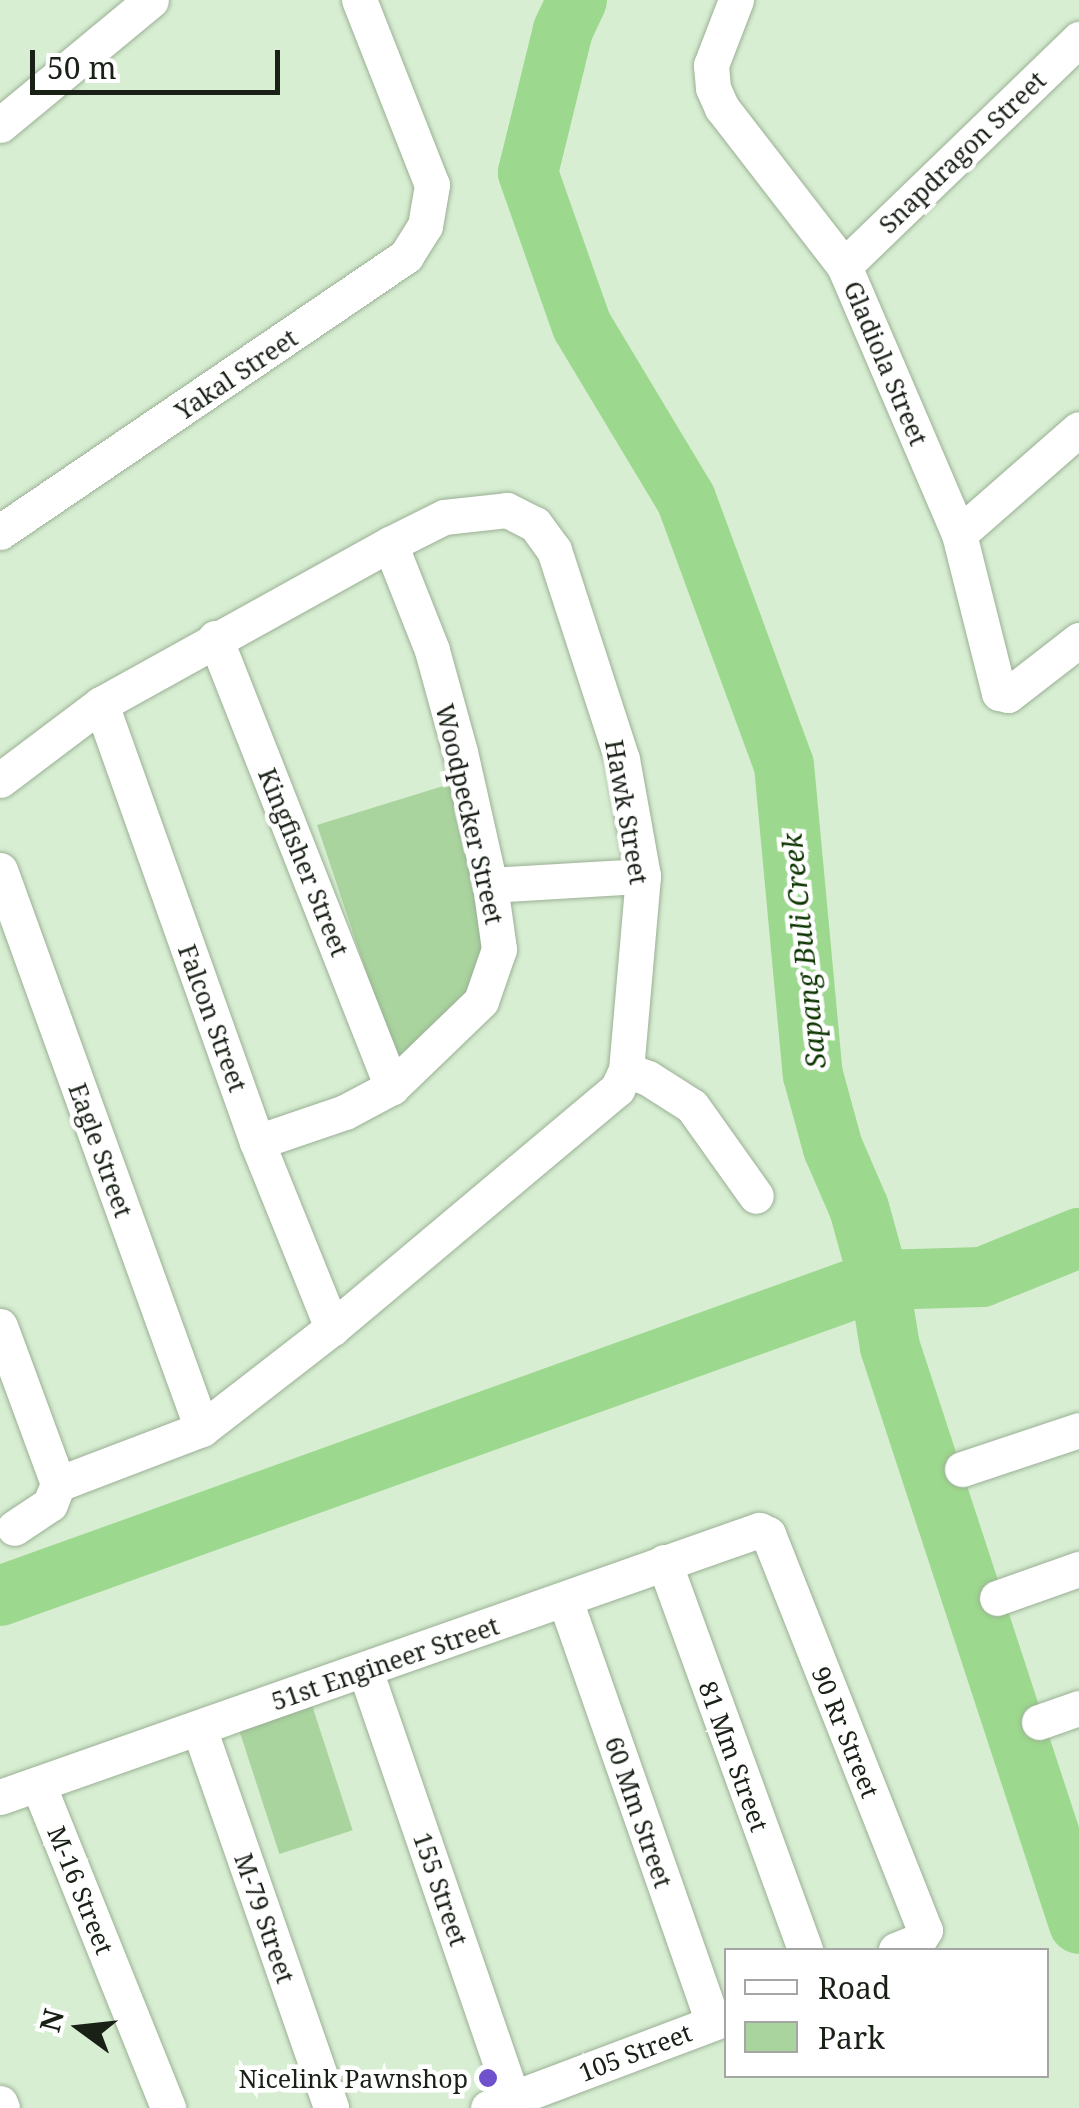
<!DOCTYPE html>
<html>
<head>
<meta charset="utf-8">
<style>
  body { margin:0 }
  #map { position:relative; width:1079px; height:2108px; overflow:hidden; background:#d7eed2; font-family:"Noto Serif",serif }
  div>[style] { position:absolute }
  .green>* { inset:0; background:#a9d49e; transform-origin:0 0 }
  .river>* { height:60px; margin:-30px; padding:0 30px; transform-origin:30px; border-radius:30px; background:#9cd88d }
  .roads { filter:drop-shadow(0 0 2px #9bb095) drop-shadow(0 0 2px #9bb095) }
  .minor>* { height:35px; margin:-17.5px; padding:0 17.5px; transform-origin:17.5px; border-radius:17.5px; background:#fff }
  .dots>* { width:28px; height:28px; translate:-50% -50%; box-sizing:border-box; border:5px solid #fff; border-radius:50% }
  span { translate:-50% -50%; white-space:nowrap; text-align:center; line-height:1.15; -webkit-text-stroke:9px #fff; paint-order:stroke }
  .street-label { font-size:25px; color:#192117 }
  .poi-label { font-size:25px; color:#192117 }
  .right { translate:-100% -50%; text-align:right }
  .water-label { font-size:28px; color:#0e3602; font-style:italic }
  .legend { position:absolute; left:724px; top:1948px; width:325px; height:130px; box-sizing:border-box; background:#fff; border:2px solid #a3a6a2; margin:0; padding:12px 18px; list-style:none; font-size:30px; color:#192117 }
  .legend li { display:flex; align-items:center; gap:20px; height:50px }
  .legend b { width:50px; border:2px solid #a3a6a2 }
  .north { position:absolute; left:30px; top:1978px; width:100px; height:100px; -webkit-text-stroke:8px #fff; paint-order:stroke; rotate:285deg; font-size:28px; font-weight:700; line-height:40px; text-align:center; color:#192117 }
  .north::after { content:''; display:block; margin:auto; width:35px; height:45px; background:#192117; clip-path:polygon(50% 0,100% 100%,50% 72%,0 100%) }
  .scale { position:absolute; left:30px; top:50px; width:250px; height:45px; box-sizing:border-box; border:5px solid #192117; border-top:0; padding-left:12px; font-size:30px; line-height:35px; white-space:nowrap; color:#192117; -webkit-text-stroke:8px #fff; paint-order:stroke }
</style>
</head>
<body>
<div id="map">
  <div class="green">
    <i style="clip-path:polygon(453px 783px,489px 948px,469px 996px,398px 1067px,317px 825px)"></i>
    <i style="left:310px;top:1699px;width:138px;height:77px;rotate:72deg"></i>
  </div>
  <div class="river">
    <i style="left:577px;top:0;width:33px;rotate:115deg"></i>
    <i style="left:563px;top:30px;width:147px;rotate:103.8deg"></i>
    <i style="left:528px;top:173px;width:162px;rotate:70.6deg"></i>
    <i style="left:582px;top:326px;width:202px;rotate:59deg"></i>
    <i style="left:686px;top:499px;width:283px;rotate:69.8deg"></i>
    <i style="left:784px;top:765px;width:311px;rotate:84.7deg"></i>
    <i style="left:813px;top:1075px;width:76px;rotate:74.7deg"></i>
    <i style="left:833px;top:1148px;width:65px;rotate:66.6deg"></i>
    <i style="left:859px;top:1208px;width:75px;rotate:74.5deg"></i>
    <i style="left:879px;top:1280px;width:68px;rotate:80.7deg"></i>
    <i style="left:890px;top:1347px;width:607px;rotate:71.86deg"></i>
    <i style="left:0;top:1596px;width:934px;rotate:-19.77deg"></i>
    <i style="left:879px;top:1280px;width:103px;rotate:-1.7deg"></i>
    <i style="left:982px;top:1277px;width:105px;rotate:-21.9deg"></i>
  </div>
  <div class="roads">
    <div class="minor">
      <i style="left:736px;top:0;width:70px;rotate:111deg"></i>
      <i style="left:711px;top:65px;width:23px;rotate:85deg"></i>
      <i style="left:713px;top:88px;width:22px;rotate:66deg"></i>
      <i style="left:722px;top:108px;width:200px;rotate:52.3deg"></i>
      <i style="left:844px;top:266px;width:292px;rotate:66.8deg"></i>
      <i style="left:959px;top:534px;width:164px;rotate:75.9deg"></i>
      <i style="left:999px;top:693px;width:9px;rotate:13deg"></i>
      <i style="left:1008px;top:695px;width:90px;rotate:-37.8deg"></i>
      <i style="left:0;top:125px;width:196px;rotate:-39.6deg"></i>
      <i style="left:844px;top:266px;width:327px;rotate:-44deg"></i>
      <i style="left:0;top:532px;width:491px;rotate:-34.2deg"></i>
      <i style="left:406px;top:256px;width:36px;rotate:-58deg"></i>
      <i style="left:425px;top:226px;width:42px;rotate:-80.3deg"></i>
      <i style="left:432px;top:185px;width:199px;rotate:-111.5deg"></i>
      <i style="left:959px;top:534px;width:159px;rotate:-41.2deg"></i>
      <i style="left:215px;top:638px;width:483px;rotate:68.5deg"></i>
      <i style="left:101px;top:704px;width:465px;rotate:70.4deg"></i>
      <i style="left:257px;top:1142px;width:201px;rotate:68deg"></i>
      <i style="left:0;top:780px;width:126px;rotate:-37deg"></i>
      <i style="left:101px;top:704px;width:330px;rotate:-29deg"></i>
      <i style="left:390px;top:544px;width:60px;rotate:-26.6deg"></i>
      <i style="left:444px;top:517px;width:63px;rotate:-6.3deg"></i>
      <i style="left:507px;top:510px;width:31px;rotate:27deg"></i>
      <i style="left:535px;top:524px;width:32px;rotate:54deg"></i>
      <i style="left:554px;top:550px;width:220px;rotate:72deg"></i>
      <i style="left:622px;top:759px;width:119px;rotate:79.8deg"></i>
      <i style="left:643px;top:876px;width:195px;rotate:95deg"></i>
      <i style="left:626px;top:1070px;width:21px;rotate:115deg"></i>
      <i style="left:617px;top:1089px;width:372px;rotate:140deg"></i>
      <i style="left:332px;top:1328px;width:165px;rotate:142.2deg"></i>
      <i style="left:202px;top:1429px;width:154px;rotate:159.1deg"></i>
      <i style="left:58px;top:1484px;width:22px;rotate:112deg"></i>
      <i style="left:50px;top:1504px;width:43px;rotate:146.3deg"></i>
      <i style="left:0;top:870px;width:594px;rotate:70.13deg"></i>
      <i style="left:490px;top:885px;width:153px;rotate:-3.4deg"></i>
      <i style="left:626px;top:1070px;width:23px;rotate:20deg"></i>
      <i style="left:648px;top:1078px;width:52px;rotate:32.5deg"></i>
      <i style="left:692px;top:1106px;width:110px;rotate:54.6deg"></i>
      <i style="left:257px;top:1142px;width:93px;rotate:-18.8deg"></i>
      <i style="left:345px;top:1112px;width:53px;rotate:-28deg"></i>
      <i style="left:392px;top:1087px;width:124px;rotate:-44deg"></i>
      <i style="left:481px;top:1001px;width:55px;rotate:-70.9deg"></i>
      <i style="left:499px;top:949px;width:65px;rotate:-98deg"></i>
      <i style="left:490px;top:885px;width:136px;rotate:-102.7deg"></i>
      <i style="left:460px;top:752px;width:106px;rotate:-105.4deg"></i>
      <i style="left:432px;top:650px;width:114px;rotate:-111.6deg"></i>
      <i style="left:0;top:1326px;width:168px;rotate:69.8deg"></i>
      <i style="left:962px;top:1469px;width:123px;rotate:-18.4deg"></i>
      <i style="left:664px;top:1562px;width:413px;rotate:70deg"></i>
      <i style="left:997px;top:1598px;width:87px;rotate:-19.5deg"></i>
      <i style="left:565px;top:1600px;width:448px;rotate:70.7deg"></i>
      <i style="left:365px;top:1670px;width:463px;rotate:71deg"></i>
      <i style="left:1039px;top:1722px;width:42px;rotate:-19.3deg"></i>
      <i style="left:199px;top:1728px;width:402px;rotate:70.8deg"></i>
      <i style="left:38px;top:1784px;width:349px;rotate:68.1deg"></i>
      <i style="left:0;top:1797px;width:805px;rotate:-19.38deg"></i>
      <i style="left:759px;top:1530px;width:10px;rotate:24deg"></i>
      <i style="left:768px;top:1534px;width:426px;rotate:68.4deg"></i>
      <i style="left:925px;top:1930px;width:13px;rotate:122deg"></i>
      <i style="left:918px;top:1941px;width:24px;rotate:158deg"></i>
      <i style="left:0;top:2103px;width:5px;rotate:68deg"></i>
      <i style="left:488px;top:2108px;width:254px;rotate:-20.7deg"></i>
    </div>
  </div>
  <div class="dots">
    <i style="left:488px;top:2078px;background:#6e51cb"></i>
  </div>
  <div class="street-label">
    <span style="left:962px;top:152px;rotate:-44deg">Snapdragon Street</span>
    <span style="left:886px;top:363px;rotate:67deg">Gladiola Street</span>
    <span style="left:236px;top:374px;rotate:-34deg">Yakal Street</span>
    <span style="left:627px;top:812px;rotate:80deg">Hawk Street</span>
    <span style="left:470px;top:814px;rotate:77deg">Woodpecker Street</span>
    <span style="left:304px;top:862px;rotate:68deg">Kingfisher Street</span>
    <span style="left:213px;top:1018px;rotate:70deg">Falcon Street</span>
    <span style="left:101px;top:1150px;rotate:70deg">Eagle Street</span>
    <span style="left:385px;top:1663px;rotate:-19deg">51st Engineer Street</span>
    <span style="left:846px;top:1732px;rotate:68deg">90 Rr Street</span>
    <span style="left:734px;top:1756px;rotate:70deg">81 Mm Street</span>
    <span style="left:639px;top:1812px;rotate:71deg">60 Mm Street</span>
    <span style="left:441px;top:1889px;rotate:71deg">155 Street</span>
    <span style="left:81px;top:1890px;rotate:68deg">M-16 Street</span>
    <span style="left:265px;top:1918px;rotate:71deg">M-79 Street</span>
    <span style="left:635px;top:2052px;rotate:-21deg">105 Street</span>
  </div>
  <div class="poi-label">
    <span class="right" style="left:468px;top:2078px">Nicelink Pawnshop</span>
  </div>
  <div class="water-label">
    <span style="left:803px;top:951px;rotate:-96deg">Sapang Buli Creek</span>
  </div>
  <ul class="legend">
  <li><b style="height:12px;background:#fff"></b>Road</li>
  <li><b style="height:28px;background:#a9d49e"></b>Park</li>
  </ul>
  <div class="north">N</div>
  <div class="scale">50 m</div>
</div>
</body>
</html>
